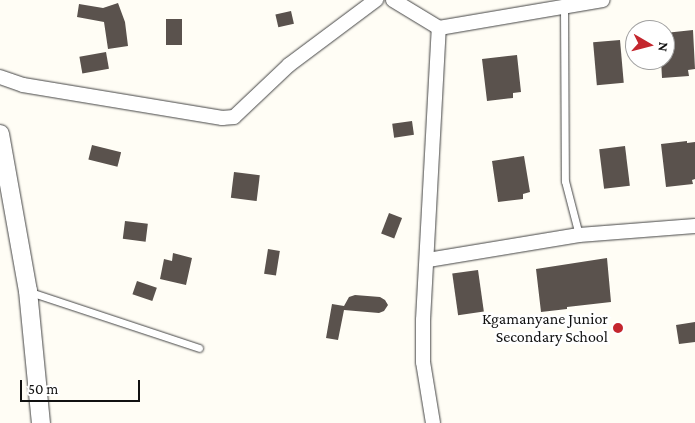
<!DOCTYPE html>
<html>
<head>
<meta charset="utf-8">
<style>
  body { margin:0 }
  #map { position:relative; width:695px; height:423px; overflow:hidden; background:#fffdf5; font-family:"Crimson Pro",serif }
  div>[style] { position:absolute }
  .building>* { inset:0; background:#5a524d; transform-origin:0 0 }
  .roads { filter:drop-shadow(0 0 1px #444) drop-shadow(0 0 1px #444) }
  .service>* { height:7px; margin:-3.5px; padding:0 3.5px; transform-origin:3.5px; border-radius:3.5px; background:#fff }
  .minor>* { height:14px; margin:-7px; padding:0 7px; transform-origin:7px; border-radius:7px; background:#fff }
  .tertiary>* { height:18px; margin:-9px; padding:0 9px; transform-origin:9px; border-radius:9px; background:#fff }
  .dots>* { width:14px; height:14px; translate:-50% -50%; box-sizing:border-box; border:2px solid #fff; border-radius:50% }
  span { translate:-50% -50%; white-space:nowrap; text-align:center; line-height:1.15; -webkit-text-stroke:5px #fff; paint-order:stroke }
  .poi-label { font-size:16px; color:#111 }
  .right { translate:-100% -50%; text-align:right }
  .north { position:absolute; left:625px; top:20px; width:50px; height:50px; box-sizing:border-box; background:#fff; border:1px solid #a0a0a0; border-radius:50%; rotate:98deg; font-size:14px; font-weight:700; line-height:20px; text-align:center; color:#111 }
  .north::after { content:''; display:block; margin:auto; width:18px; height:22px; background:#c4262e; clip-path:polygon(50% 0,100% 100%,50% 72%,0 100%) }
  .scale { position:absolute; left:20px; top:380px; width:120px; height:22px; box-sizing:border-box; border:2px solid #111; border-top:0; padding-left:6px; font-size:15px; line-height:18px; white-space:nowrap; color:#111; -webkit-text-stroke:4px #fff; paint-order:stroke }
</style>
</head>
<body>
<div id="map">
  <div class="building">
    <i style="clip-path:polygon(118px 3px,125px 22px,128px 46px,108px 49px,104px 22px,77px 17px,79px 4px,103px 8px)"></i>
    <i style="left:291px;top:11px;width:13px;height:16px;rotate:77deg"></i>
    <i style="left:166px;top:19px;width:16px;height:26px"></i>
    <i style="clip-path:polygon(693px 30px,695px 69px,688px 70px,689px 76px,662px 78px,661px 60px,665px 60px,665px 33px)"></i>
    <i style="left:620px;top:40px;width:43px;height:27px;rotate:85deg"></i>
    <i style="left:106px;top:52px;width:17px;height:27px;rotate:80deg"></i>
    <i style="clip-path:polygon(517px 55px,521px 92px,513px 93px,513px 98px,487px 101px,482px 59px)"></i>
    <i style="left:412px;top:121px;width:14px;height:20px;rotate:82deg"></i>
    <i style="clip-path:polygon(687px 141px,687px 143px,695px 142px,695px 179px,692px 180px,693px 184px,666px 187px,661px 144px)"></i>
    <i style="left:92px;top:145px;width:30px;height:15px;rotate:14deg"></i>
    <i style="left:625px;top:146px;width:40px;height:26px;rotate:83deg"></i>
    <i style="clip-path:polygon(524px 156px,530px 192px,523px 194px,523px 199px,498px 202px,492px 161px)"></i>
    <i style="left:234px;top:172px;width:26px;height:26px;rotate:7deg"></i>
    <i style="left:389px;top:213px;width:14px;height:22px;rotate:21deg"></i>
    <i style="left:125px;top:221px;width:23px;height:18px;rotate:7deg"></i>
    <i style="left:268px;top:249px;width:12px;height:25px;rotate:9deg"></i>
    <i style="clip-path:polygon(173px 253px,192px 258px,186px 285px,160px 279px,164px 259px,172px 261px)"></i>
    <i style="clip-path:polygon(607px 258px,611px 302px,567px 307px,567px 309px,541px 312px,536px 269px)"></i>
    <i style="left:478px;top:270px;width:42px;height:26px;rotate:82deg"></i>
    <i style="left:137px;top:281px;width:21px;height:14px;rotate:19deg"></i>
    <i style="clip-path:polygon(355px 295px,380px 297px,385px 300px,388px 305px,384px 311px,379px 313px,344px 310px,338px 340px,326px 338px,332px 304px,344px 306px,349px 297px)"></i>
    <i style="clip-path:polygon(695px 322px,695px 342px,679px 344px,676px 325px)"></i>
  </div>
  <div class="roads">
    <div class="service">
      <i style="left:564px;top:7px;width:174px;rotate:89.7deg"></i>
      <i style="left:565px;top:181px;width:56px;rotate:75.5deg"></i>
      <i style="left:30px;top:292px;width:178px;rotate:18.3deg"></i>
    </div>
    <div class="minor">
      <i style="left:393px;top:0;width:54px;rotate:31.3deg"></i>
      <i style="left:439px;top:28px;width:166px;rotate:-9.7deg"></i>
      <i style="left:0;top:77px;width:24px;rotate:19deg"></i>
      <i style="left:23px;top:85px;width:202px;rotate:9.4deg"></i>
      <i style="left:222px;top:118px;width:12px;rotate:-5deg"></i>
      <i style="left:234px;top:117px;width:76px;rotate:-43.4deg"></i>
      <i style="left:289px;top:65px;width:109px;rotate:-36.8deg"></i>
      <i style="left:428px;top:260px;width:153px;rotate:-9.4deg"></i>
      <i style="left:579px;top:235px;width:116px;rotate:-4.4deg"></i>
      <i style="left:433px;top:423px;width:62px;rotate:-99.3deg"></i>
      <i style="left:423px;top:362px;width:42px;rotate:-90deg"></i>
      <i style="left:423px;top:320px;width:292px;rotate:-86.9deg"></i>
    </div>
    <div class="tertiary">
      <i style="left:0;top:134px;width:159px;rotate:79.9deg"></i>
      <i style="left:28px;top:291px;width:133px;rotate:84.4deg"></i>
    </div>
  </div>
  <div class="dots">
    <i style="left:618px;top:328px;background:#c4262e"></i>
  </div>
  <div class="poi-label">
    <span class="right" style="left:608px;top:328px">Kgamanyane Junior<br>Secondary School</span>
  </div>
  <div class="north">N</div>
  <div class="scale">50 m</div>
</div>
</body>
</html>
